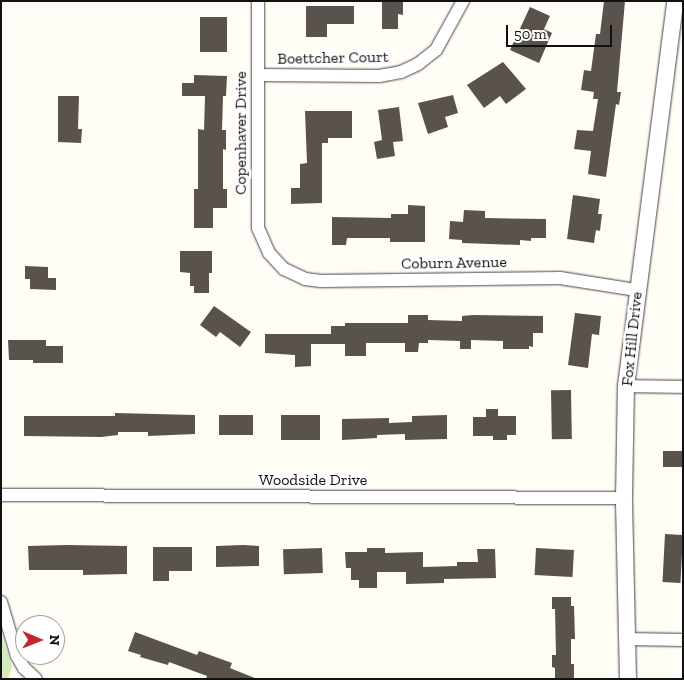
<!DOCTYPE html>
<html>
<head>
<meta charset="utf-8">
<style>
  body { margin:0 }
  #map { position:relative; width:684px; height:680px; overflow:hidden; background:#fffdf5; font-family:"Zilla Slab",serif }
  div>[style] { position:absolute }
  .green>* { inset:0; background:#d5ebbd }
  .building>* { inset:0; background:#5a524d; transform-origin:0 0 }
  .roads { filter:drop-shadow(0 0 1px #444) drop-shadow(0 0 1px #444) }
  .minor>* { height:12px; margin:-6px; padding:0 6px; transform-origin:6px; border-radius:6px; background:#fff }
  .tertiary>* { height:16px; margin:-8px; padding:0 8px; transform-origin:8px; border-radius:8px; background:#fff }
  span { translate:-50% -50%; white-space:nowrap; text-align:center; line-height:1.15; -webkit-text-stroke:5px #fff; paint-order:stroke }
  .street-label { font-size:16px; color:#111 }
  .frame { position:absolute; inset:0; border:2px solid #111; pointer-events:none }
  .north { position:absolute; left:15px; top:615px; width:50px; height:50px; box-sizing:border-box; background:#fff; border:1px solid #a0a0a0; border-radius:50%; rotate:91deg; font-size:14px; font-weight:700; line-height:20px; text-align:center; color:#111 }
  .north::after { content:''; display:block; margin:auto; width:18px; height:22px; background:#c4262e; clip-path:polygon(50% 0,100% 100%,50% 72%,0 100%) }
  .scale { position:absolute; left:506px; top:25px; width:106px; height:22px; box-sizing:border-box; border:2px solid #111; border-top:0; padding-left:6px; font-size:15px; line-height:18px; white-space:nowrap; color:#111; -webkit-text-stroke:4px #fff; paint-order:stroke }
</style>
</head>
<body>
<div id="map">
  <div class="green">
    <i style="clip-path:polygon(1px 633px,12px 667px,8px 679px,1px 679px)"></i>
  </div>
  <div class="building">
    <i style="clip-path:polygon(382px 1px,403px 1px,403px 15px,398px 14px,398px 29px,382px 29px)"></i>
    <i style="clip-path:polygon(604px 1px,625px 1px,617px 92px,621px 92px,619px 105px,616px 104px,606px 177px,588px 174px,591px 151px,574px 149px,577px 130px,593px 131px,598px 99px,593px 99px,594px 92px,581px 90px,584px 70px,591px 71px,596px 34px,600px 34px)"></i>
    <i style="clip-path:polygon(306px 6px,354px 6px,354px 24px,327px 24px,327px 37px,306px 37px)"></i>
    <i style="clip-path:polygon(530px 7px,550px 16px,544px 29px,552px 33px,539px 63px,510px 50px)"></i>
    <i style="left:200px;top:17px;width:27px;height:35px"></i>
    <i style="clip-path:polygon(503px 62px,526px 89px,506px 104px,500px 96px,484px 108px,467px 85px)"></i>
    <i style="clip-path:polygon(194px 75px,227px 76px,226px 96px,223px 96px,222px 130px,226px 130px,226px 150px,223px 149px,223px 189px,227px 189px,227px 208px,213px 208px,213px 228px,194px 228px,194px 189px,198px 189px,198px 129px,204px 130px,205px 96px,182px 96px,182px 83px,194px 83px)"></i>
    <i style="clip-path:polygon(453px 95px,458px 113px,445px 117px,448px 127px,428px 134px,418px 103px)"></i>
    <i style="clip-path:polygon(58px 96px,79px 96px,78px 129px,82px 129px,81px 143px,58px 142px)"></i>
    <i style="clip-path:polygon(399px 107px,403px 141px,393px 142px,395px 156px,377px 159px,374px 142px,382px 140px,378px 110px)"></i>
    <i style="clip-path:polygon(305px 111px,352px 111px,352px 138px,328px 138px,328px 143px,322px 143px,322px 203px,291px 204px,291px 188px,300px 188px,300px 164px,307px 163px)"></i>
    <i style="clip-path:polygon(573px 195px,600px 199px,598px 214px,602px 214px,600px 231px,596px 230px,594px 243px,567px 239px)"></i>
    <i style="clip-path:polygon(408px 205px,425px 206px,425px 242px,390px 242px,390px 238px,347px 238px,346px 245px,332px 245px,332px 217px,391px 218px,391px 214px,408px 214px)"></i>
    <i style="clip-path:polygon(464px 210px,485px 211px,485px 218px,546px 219px,546px 238px,531px 238px,531px 241px,520px 240px,520px 245px,462px 243px,462px 240px,449px 239px,450px 221px,463px 222px)"></i>
    <i style="clip-path:polygon(180px 251px,212px 251px,212px 273px,209px 273px,209px 293px,194px 293px,194px 286px,190px 286px,190px 273px,180px 272px)"></i>
    <i style="clip-path:polygon(25px 266px,48px 267px,48px 278px,56px 278px,56px 290px,30px 289px,30px 279px,25px 279px)"></i>
    <i style="clip-path:polygon(214px 306px,251px 332px,240px 347px,220px 332px,216px 337px,200px 325px)"></i>
    <i style="clip-path:polygon(575px 313px,601px 316px,599px 335px,592px 334px,588px 368px,568px 365px)"></i>
    <i style="clip-path:polygon(408px 315px,428px 315px,428px 320px,462px 321px,462px 316px,473px 315px,543px 316px,543px 333px,533px 333px,533px 347px,529px 346px,529px 349px,503px 349px,503px 341px,471px 340px,471px 349px,460px 349px,460px 341px,428px 340px,428px 343px,419px 343px,418px 352px,405px 352px,405px 343px,366px 343px,366px 356px,345px 356px,345px 344px,311px 344px,311px 366px,295px 367px,295px 355px,265px 353px,265px 334px,331px 334px,331px 326px,345px 326px,345px 323px,408px 323px)"></i>
    <i style="clip-path:polygon(8px 340px,46px 340px,46px 346px,63px 346px,63px 363px,33px 363px,33px 360px,9px 360px)"></i>
    <i style="left:571px;top:390px;width:49px;height:20px;rotate:89deg"></i>
    <i style="clip-path:polygon(486px 409px,498px 409px,498px 416px,516px 416px,516px 435px,507px 435px,507px 440px,493px 440px,493px 436px,473px 436px,473px 417px,486px 417px)"></i>
    <i style="clip-path:polygon(115px 413px,195px 415px,195px 434px,148px 436px,148px 432px,118px 432px,118px 435px,101px 437px,24px 436px,24px 416px,115px 416px)"></i>
    <i style="left:219px;top:415px;width:34px;height:20px"></i>
    <i style="left:281px;top:415px;width:39px;height:25px"></i>
    <i style="clip-path:polygon(447px 415px,447px 439px,405px 440px,405px 434px,377px 435px,377px 438px,342px 440px,342px 419px,389px 418px,389px 423px,412px 422px,412px 416px)"></i>
    <i style="left:663px;top:451px;width:20px;height:16px"></i>
    <i style="left:665px;top:534px;width:18px;height:48px;rotate:3deg"></i>
    <i style="clip-path:polygon(67px 545px,127px 546px,127px 574px,83px 575px,83px 570px,29px 570px,28px 546px)"></i>
    <i style="clip-path:polygon(243px 545px,259px 546px,259px 566px,216px 567px,216px 546px)"></i>
    <i style="clip-path:polygon(153px 547px,192px 547px,192px 571px,169px 571px,169px 581px,153px 581px)"></i>
    <i style="left:322px;top:548px;width:25px;height:39px;rotate:88deg"></i>
    <i style="clip-path:polygon(367px 548px,385px 548px,385px 553px,423px 552px,423px 567px,457px 566px,457px 562px,478px 562px,477px 549px,495px 549px,496px 578px,444px 579px,444px 583px,406px 584px,406px 572px,377px 572px,377px 588px,359px 588px,359px 580px,351px 580px,351px 568px,346px 568px,345px 552px,367px 552px)"></i>
    <i style="left:536px;top:548px;width:38px;height:27px;rotate:3deg"></i>
    <i style="clip-path:polygon(552px 597px,571px 597px,571px 606px,574px 606px,575px 639px,571px 639px,571px 664px,574px 664px,574px 679px,555px 679px,555px 668px,552px 667px,552px 655px,556px 655px,555px 609px,552px 609px)"></i>
    <i style="clip-path:polygon(135px 632px,197px 655px,199px 651px,232px 663px,230px 668px,257px 679px,206px 679px,207px 676px,169px 662px,168px 665px,140px 657px,141px 655px,128px 651px)"></i>
  </div>
  <div class="roads">
    <div class="minor">
      <i style="left:258px;top:1px;width:227px;rotate:90deg"></i>
      <i style="left:258px;top:228px;width:27px;rotate:66deg"></i>
      <i style="left:269px;top:253px;width:22px;rotate:47deg"></i>
      <i style="left:284px;top:269px;width:23px;rotate:25deg"></i>
      <i style="left:305px;top:279px;width:16px;rotate:7deg"></i>
      <i style="left:321px;top:281px;width:239px;rotate:-0.7deg"></i>
      <i style="left:560px;top:278px;width:78px;rotate:8.9deg"></i>
      <i style="left:258px;top:75px;width:121px;rotate:0.5deg"></i>
      <i style="left:379px;top:76px;width:22px;rotate:-10deg"></i>
      <i style="left:401px;top:72px;width:19px;rotate:-25deg"></i>
      <i style="left:418px;top:64px;width:23px;rotate:-38deg"></i>
      <i style="left:436px;top:50px;width:56px;rotate:-61.1deg"></i>
      <i style="left:626px;top:386px;width:57px;rotate:1deg"></i>
      <i style="left:1px;top:495px;width:623px;rotate:0.28deg"></i>
      <i style="left:1px;top:602px;width:56px;rotate:73.5deg"></i>
      <i style="left:17px;top:656px;width:14px;rotate:60deg"></i>
      <i style="left:24px;top:668px;width:16px;rotate:43deg"></i>
      <i style="left:627px;top:639px;width:56px;rotate:1deg"></i>
    </div>
    <div class="tertiary">
      <i style="left:628px;top:679px;width:181px;rotate:-91.3deg"></i>
      <i style="left:624px;top:498px;width:112px;rotate:-89deg"></i>
      <i style="left:626px;top:386px;width:388px;rotate:-82.7deg"></i>
    </div>
  </div>
  <div class="street-label">
    <span style="left:333px;top:58px;rotate:-1deg">Boettcher Court</span>
    <span style="left:241px;top:133px;rotate:-90deg">Copenhaver Drive</span>
    <span style="left:454px;top:263px;rotate:-1deg">Coburn Avenue</span>
    <span style="left:632px;top:339px;rotate:-84deg">Fox Hill Drive</span>
    <span style="left:313px;top:480px">Woodside Drive</span>
  </div>
  <div class="frame"></div>
  <div class="north">N</div>
  <div class="scale">50 m</div>
</div>
</body>
</html>
